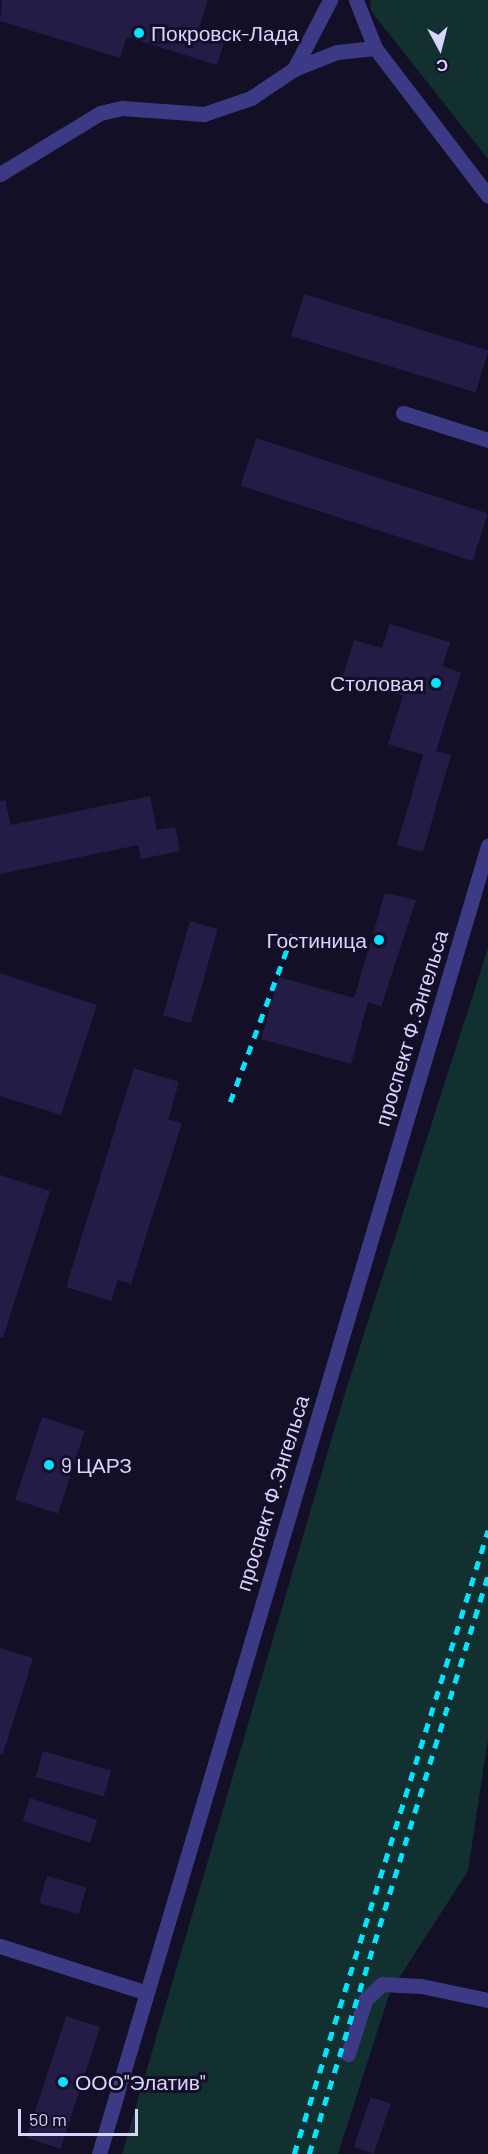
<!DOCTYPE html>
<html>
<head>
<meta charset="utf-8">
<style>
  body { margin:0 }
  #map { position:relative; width:488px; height:2154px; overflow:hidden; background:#130f26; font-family:Barlow,sans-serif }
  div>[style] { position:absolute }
  .green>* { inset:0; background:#12302f }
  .building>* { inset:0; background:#241b47; transform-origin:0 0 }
  .minor>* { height:15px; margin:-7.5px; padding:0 7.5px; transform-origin:7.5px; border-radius:7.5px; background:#3d3a85 }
  .rail>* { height:4.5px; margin-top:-2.25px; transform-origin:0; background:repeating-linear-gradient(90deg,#00e5ff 0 9px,transparent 0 17px) }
  .dots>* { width:16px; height:16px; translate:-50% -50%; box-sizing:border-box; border:3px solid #130f26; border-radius:50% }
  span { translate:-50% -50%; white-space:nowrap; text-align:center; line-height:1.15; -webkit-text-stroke:6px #130f26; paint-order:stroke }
  .poi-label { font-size:21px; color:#d9d4ff }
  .left { translate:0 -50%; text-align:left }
  .right { translate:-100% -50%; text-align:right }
  .street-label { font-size:21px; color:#d9d4ff }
  .north { position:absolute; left:410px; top:18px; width:60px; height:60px; -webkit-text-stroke:4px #130f26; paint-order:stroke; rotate:173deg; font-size:16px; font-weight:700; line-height:24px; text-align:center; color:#d9d4ff }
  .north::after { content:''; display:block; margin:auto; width:21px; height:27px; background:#d9d4ff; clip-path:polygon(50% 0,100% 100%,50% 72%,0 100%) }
  .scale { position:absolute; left:18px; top:2109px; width:120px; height:27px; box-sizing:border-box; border:3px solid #d9d4ff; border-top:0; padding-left:8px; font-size:18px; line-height:21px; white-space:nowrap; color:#d9d4ff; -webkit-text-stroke:4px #130f26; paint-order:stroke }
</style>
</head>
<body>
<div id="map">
  <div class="green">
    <i style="clip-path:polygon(370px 0,488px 0,488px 159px,371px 11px)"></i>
    <i style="clip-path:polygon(488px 948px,488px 1739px,468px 1871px,390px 1992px,338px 2154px,122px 2154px,345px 1393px)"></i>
  </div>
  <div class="building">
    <i style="clip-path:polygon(2px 0,208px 0,198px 31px,225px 39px,217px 65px,127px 37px,120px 58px,0 21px)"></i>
    <i style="left:304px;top:294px;width:193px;height:44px;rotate:17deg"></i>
    <i style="left:256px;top:438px;width:244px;height:50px;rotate:18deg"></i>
    <i style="clip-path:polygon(390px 624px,450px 642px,443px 666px,461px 673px,436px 751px,451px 755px,423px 852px,397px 845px,423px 755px,388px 744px,403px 696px,343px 676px,354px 640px,382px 648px)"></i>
    <i style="clip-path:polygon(150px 796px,157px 830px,175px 827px,180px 851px,141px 859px,138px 845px,0 874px,0 801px,5px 800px,11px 825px)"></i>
    <i style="clip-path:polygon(385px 893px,416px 900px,381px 1007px,368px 1002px,351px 1064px,261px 1039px,279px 977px,354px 998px)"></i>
    <i style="left:190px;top:921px;width:29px;height:98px;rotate:16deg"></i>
    <i style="clip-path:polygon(0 973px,97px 1005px,61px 1115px,0 1096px)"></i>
    <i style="clip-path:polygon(134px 1068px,179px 1082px,168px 1119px,182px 1123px,131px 1284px,118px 1280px,111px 1301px,66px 1287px)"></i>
    <i style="clip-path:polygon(0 1175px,50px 1191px,3px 1338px,0 1337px)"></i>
    <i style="left:42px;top:1417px;width:45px;height:87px;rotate:18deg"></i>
    <i style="clip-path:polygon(0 1648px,33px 1658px,3px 1754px,0 1754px)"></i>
    <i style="left:43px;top:1751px;width:71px;height:27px;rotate:16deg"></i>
    <i style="left:30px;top:1798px;width:71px;height:24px;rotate:18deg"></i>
    <i style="left:47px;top:1876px;width:41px;height:28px;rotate:16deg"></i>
    <i style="left:66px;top:2016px;width:36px;height:128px;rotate:18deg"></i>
    <i style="left:371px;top:2097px;width:21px;height:53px;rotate:19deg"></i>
  </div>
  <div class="minor">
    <i style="left:356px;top:0;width:52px;rotate:68.4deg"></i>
    <i style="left:294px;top:69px;width:78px;rotate:-62.4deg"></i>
    <i style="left:0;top:174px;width:117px;rotate:-31.4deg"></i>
    <i style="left:100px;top:113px;width:23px;rotate:-13deg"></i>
    <i style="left:122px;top:108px;width:82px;rotate:4.2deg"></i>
    <i style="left:204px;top:114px;width:50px;rotate:-18.8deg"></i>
    <i style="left:251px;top:98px;width:52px;rotate:-34deg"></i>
    <i style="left:294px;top:69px;width:46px;rotate:-21.6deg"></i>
    <i style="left:337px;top:52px;width:38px;rotate:-6deg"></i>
    <i style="left:375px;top:48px;width:186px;rotate:52.6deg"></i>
    <i style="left:403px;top:413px;width:89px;rotate:17.6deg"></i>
    <i style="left:0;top:1946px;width:151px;rotate:17.7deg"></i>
    <i style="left:348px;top:2054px;width:57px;rotate:-72.5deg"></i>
    <i style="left:365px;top:2000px;width:23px;rotate:-43deg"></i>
    <i style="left:382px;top:1984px;width:39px;rotate:3deg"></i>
    <i style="left:421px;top:1986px;width:68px;rotate:11.8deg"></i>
    <i style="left:99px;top:2154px;width:1365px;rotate:-73.44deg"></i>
  </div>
  <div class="rail">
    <i style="left:230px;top:1102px;width:187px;rotate:-69.6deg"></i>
    <i style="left:294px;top:2154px;width:653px;rotate:-72.73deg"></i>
    <i style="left:309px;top:2154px;width:606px;rotate:-72.82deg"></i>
  </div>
  <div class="dots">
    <i style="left:139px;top:33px;background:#00e5ff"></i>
    <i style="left:436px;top:683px;background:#00e5ff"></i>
    <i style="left:379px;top:940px;background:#00e5ff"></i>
    <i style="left:49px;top:1465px;background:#00e5ff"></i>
    <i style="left:63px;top:2082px;background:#00e5ff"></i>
  </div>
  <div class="poi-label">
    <span class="left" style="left:151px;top:33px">Покровск-Лада</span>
    <span class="right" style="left:424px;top:683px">Столовая</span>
    <span class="right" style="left:367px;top:940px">Гостиница</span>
    <span class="left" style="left:61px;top:1465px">9 ЦАРЗ</span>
    <span class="left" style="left:75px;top:2082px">ООО"Элатив"</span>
  </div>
  <div class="street-label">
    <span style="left:411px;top:1028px;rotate:-73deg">проспект Ф.Энгельса</span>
    <span style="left:272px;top:1493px;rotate:-73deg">проспект Ф.Энгельса</span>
  </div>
  <div class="north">С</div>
  <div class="scale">50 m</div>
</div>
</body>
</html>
